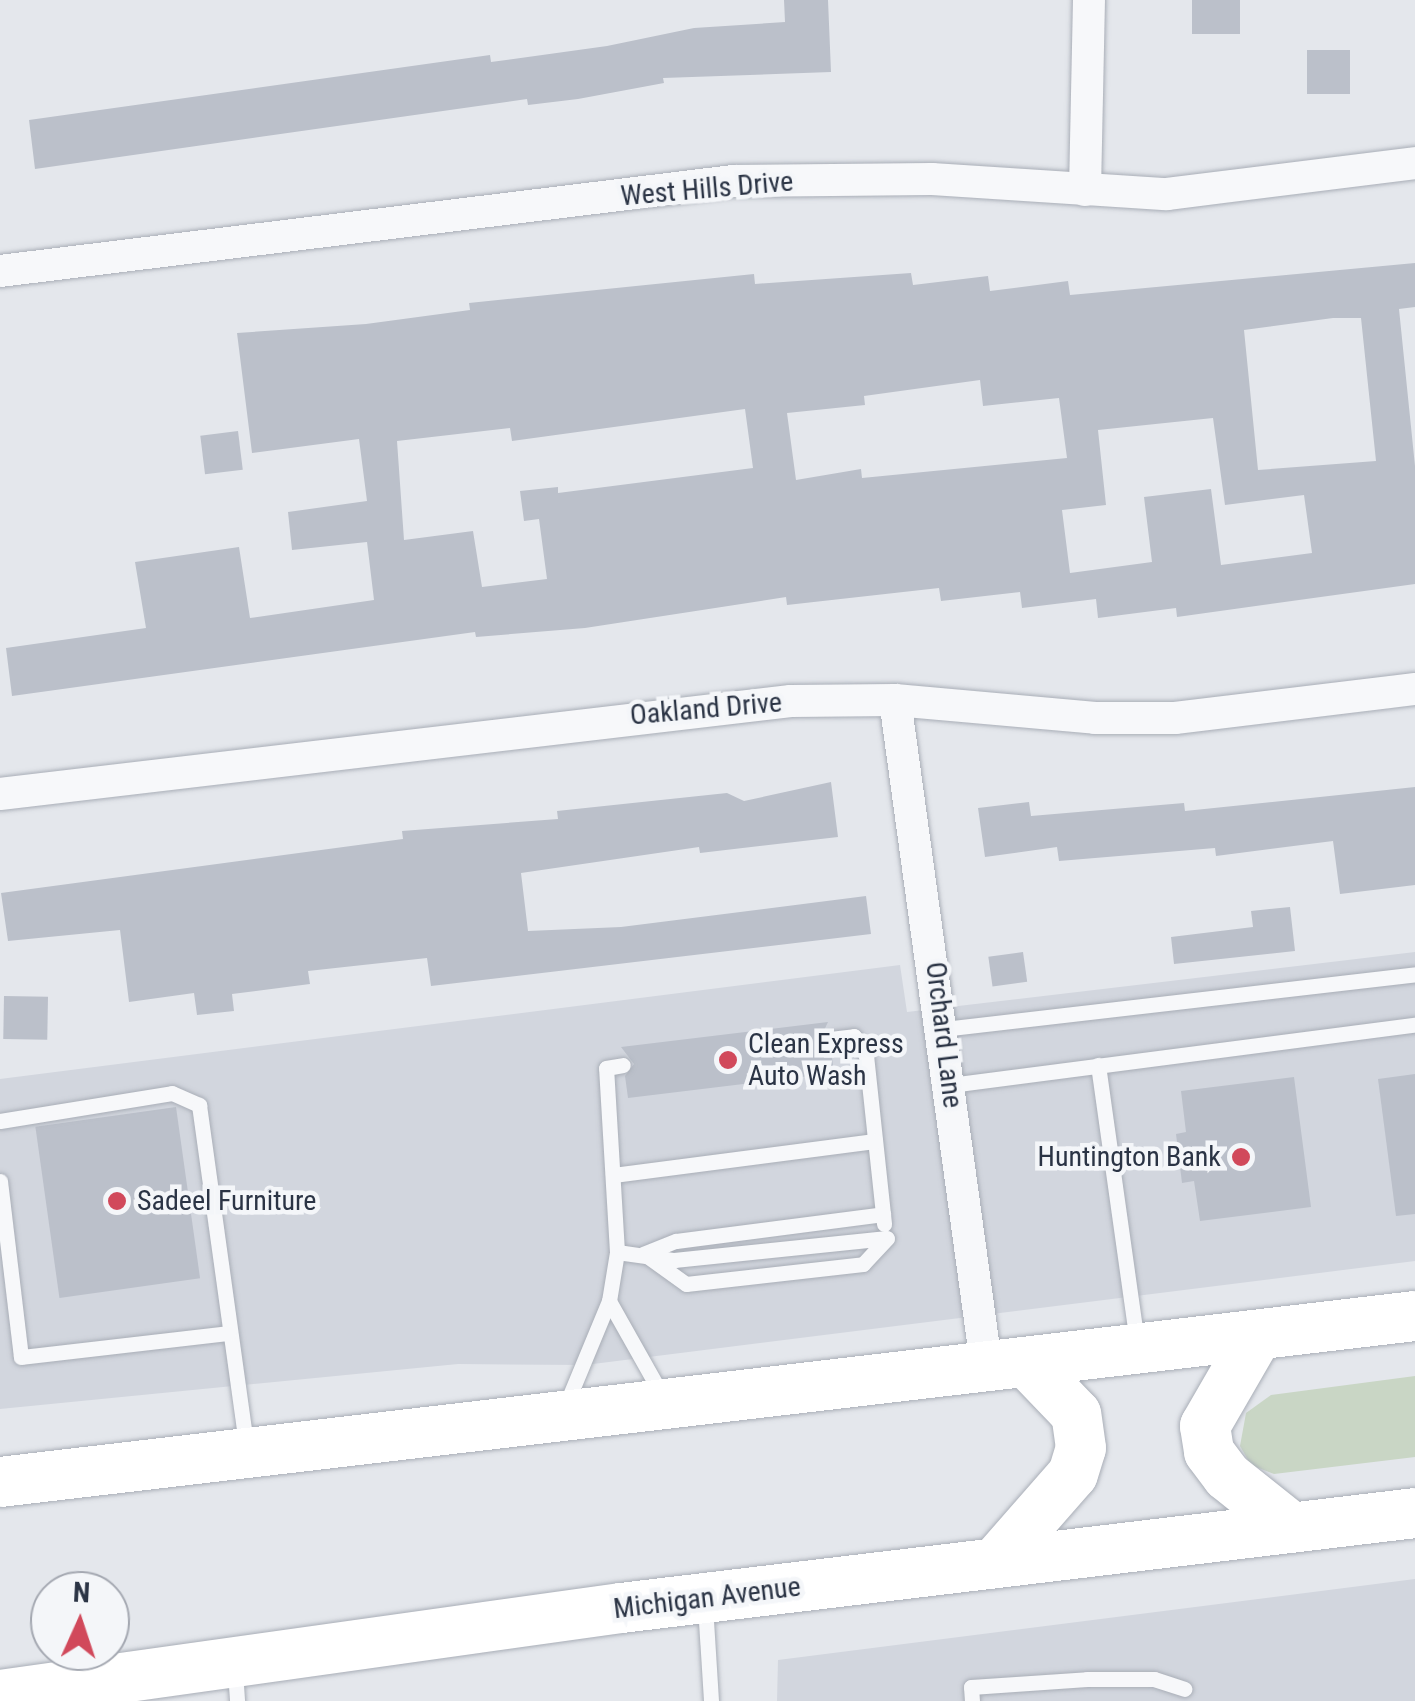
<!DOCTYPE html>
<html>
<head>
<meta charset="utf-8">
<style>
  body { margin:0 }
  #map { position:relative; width:1415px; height:1701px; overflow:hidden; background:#e4e7ec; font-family:"Roboto Condensed",sans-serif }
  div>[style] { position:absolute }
  .built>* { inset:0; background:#d2d6de }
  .green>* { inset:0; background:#c9d6c5 }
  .building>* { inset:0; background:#bbc0ca; transform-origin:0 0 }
  .roads { filter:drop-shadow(0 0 2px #a9aeb7) drop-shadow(0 0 2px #a9aeb7) }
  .lane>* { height:15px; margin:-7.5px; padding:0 7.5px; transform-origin:7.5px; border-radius:7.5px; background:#f7f8fa }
  .street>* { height:32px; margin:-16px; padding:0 16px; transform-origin:16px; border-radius:16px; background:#f7f8fa }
  .primary>* { height:50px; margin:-25px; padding:0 25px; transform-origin:25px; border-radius:25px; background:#fff }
  .dots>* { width:28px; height:28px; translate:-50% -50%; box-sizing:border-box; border:5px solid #f4f6f9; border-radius:50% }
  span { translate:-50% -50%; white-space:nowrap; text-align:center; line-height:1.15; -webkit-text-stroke:9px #f4f6f9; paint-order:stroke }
  .street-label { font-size:28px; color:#2b3445 }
  .poi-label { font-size:28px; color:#2b3445 }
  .left { translate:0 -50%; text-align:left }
  .right { translate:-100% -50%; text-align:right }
  .north { position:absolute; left:30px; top:1571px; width:100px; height:100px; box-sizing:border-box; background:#f4f6f9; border:2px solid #a4a8b1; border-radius:50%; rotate:3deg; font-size:28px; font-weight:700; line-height:40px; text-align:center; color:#2b3445 }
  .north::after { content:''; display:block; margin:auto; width:35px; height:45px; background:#d1495b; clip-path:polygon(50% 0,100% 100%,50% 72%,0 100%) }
</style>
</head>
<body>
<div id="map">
  <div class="built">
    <i style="clip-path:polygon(1415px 952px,1415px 1261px,585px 1365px,458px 1364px,0 1409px,0 1079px,900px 965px,907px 1012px)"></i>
    <i style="clip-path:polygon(1415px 1579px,1415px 1701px,777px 1701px,778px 1660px)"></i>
  </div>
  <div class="green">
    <i style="clip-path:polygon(1415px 1376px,1415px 1457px,1274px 1474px,1251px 1465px,1240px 1446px,1246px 1413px,1271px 1395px)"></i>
  </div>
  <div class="building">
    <i style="clip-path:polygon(784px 0,828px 0,831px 72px,663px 78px,664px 83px,578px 99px,528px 105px,527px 99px,35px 169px,29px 120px,490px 55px,491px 62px,607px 46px,694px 28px,785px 22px)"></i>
    <i style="left:1192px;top:0;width:48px;height:34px"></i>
    <i style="left:1307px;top:50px;width:43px;height:44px"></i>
    <i style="clip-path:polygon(evenodd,1415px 263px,1415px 307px,1399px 309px,1415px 466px,1415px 584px,1177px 617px,1176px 608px,1098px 618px,1096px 599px,1022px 608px,1020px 592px,941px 601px,939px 588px,787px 605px,786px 597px,585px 628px,476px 637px,475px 632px,12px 696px,6px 648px,146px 628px,135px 562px,239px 547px,250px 618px,374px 600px,367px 542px,292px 550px,288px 512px,367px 501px,359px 439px,252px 453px,237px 333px,366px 324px,470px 310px,469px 303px,754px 274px,755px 284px,911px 273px,913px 285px,988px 276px,990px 291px,1068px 281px,1070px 295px,1415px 263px,1333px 318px,1361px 318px,1376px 461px,1258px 470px,1244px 330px,1333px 318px,1415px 263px,980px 380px,983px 406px,1059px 398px,1067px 458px,862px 478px,861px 469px,796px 480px,787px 413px,865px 405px,864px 396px,980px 380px,1415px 263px,745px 409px,753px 468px,558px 493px,558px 487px,520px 491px,524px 521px,539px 519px,547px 579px,482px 587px,473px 531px,404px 540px,397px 441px,510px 428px,512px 441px,745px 409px,1415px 263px,1213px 418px,1225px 505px,1304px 495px,1312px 553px,1221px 565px,1211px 489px,1144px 497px,1152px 562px,1070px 573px,1062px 510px,1106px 505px,1098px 430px,1213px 418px)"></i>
    <i style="left:238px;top:431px;width:39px;height:38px;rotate:83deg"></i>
    <i style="clip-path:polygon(831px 782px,838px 837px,700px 853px,699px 847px,521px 873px,528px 931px,621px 927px,866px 896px,871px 934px,431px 986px,427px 958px,308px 971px,310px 984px,232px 994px,234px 1011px,197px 1015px,194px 993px,129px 1002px,120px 930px,8px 941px,1px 893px,403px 839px,402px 831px,558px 819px,557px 811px,727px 793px,744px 801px)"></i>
    <i style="clip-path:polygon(1415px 787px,1415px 885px,1340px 894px,1333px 841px,1216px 856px,1215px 848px,1059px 861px,1057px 847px,985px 857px,978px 808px,1029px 802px,1031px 816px,1184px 803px,1185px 811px)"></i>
    <i style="clip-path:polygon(1290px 907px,1295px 951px,1174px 964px,1171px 937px,1253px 927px,1251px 911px)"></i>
    <i style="left:1023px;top:952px;width:30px;height:35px;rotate:82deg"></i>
    <i style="left:4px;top:996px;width:44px;height:43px;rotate:1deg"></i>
    <i style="clip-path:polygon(828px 1022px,819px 1041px,831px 1050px,834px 1073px,628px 1098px,625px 1076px,634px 1064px,621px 1047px)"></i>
    <i style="clip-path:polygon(1415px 1074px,1415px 1214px,1396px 1216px,1378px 1079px)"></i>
    <i style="clip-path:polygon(1294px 1077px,1311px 1207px,1200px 1221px,1194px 1181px,1182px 1183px,1176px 1134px,1186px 1132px,1181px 1091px)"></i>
    <i style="left:176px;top:1107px;width:173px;height:142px;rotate:82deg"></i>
  </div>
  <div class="roads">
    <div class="lane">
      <i style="left:943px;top:1029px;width:475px;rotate:-6.6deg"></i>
      <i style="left:830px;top:1039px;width:24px;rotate:-7deg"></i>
      <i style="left:854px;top:1036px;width:22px;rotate:58deg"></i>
      <i style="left:866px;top:1055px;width:170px;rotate:83.9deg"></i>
      <i style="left:1098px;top:1065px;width:281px;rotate:82deg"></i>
      <i style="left:950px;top:1085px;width:469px;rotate:-7.4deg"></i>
      <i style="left:0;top:1121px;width:174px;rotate:-9.2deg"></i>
      <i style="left:172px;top:1093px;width:30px;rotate:24deg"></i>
      <i style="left:199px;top:1105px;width:347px;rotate:82.1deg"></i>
      <i style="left:613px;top:1175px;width:264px;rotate:-7.4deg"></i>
      <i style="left:0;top:1181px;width:177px;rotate:83.2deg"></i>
      <i style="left:21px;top:1357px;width:209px;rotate:-6.6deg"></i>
      <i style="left:617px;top:1252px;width:58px;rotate:8deg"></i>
      <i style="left:674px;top:1260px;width:214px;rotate:-5.9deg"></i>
      <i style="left:643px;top:1254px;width:35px;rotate:-22deg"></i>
      <i style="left:676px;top:1241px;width:209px;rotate:-7.4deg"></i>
      <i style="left:647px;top:1256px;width:48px;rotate:35.7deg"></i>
      <i style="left:686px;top:1284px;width:178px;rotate:-6.4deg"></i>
      <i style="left:863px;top:1264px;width:35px;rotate:-47deg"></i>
      <i style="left:609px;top:1301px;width:110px;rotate:60.6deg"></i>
      <i style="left:565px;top:1407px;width:115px;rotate:-67.5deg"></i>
      <i style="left:609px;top:1301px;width:50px;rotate:-80.7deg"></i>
      <i style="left:617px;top:1252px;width:184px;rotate:-93.4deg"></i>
      <i style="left:606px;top:1068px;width:17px;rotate:-10deg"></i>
      <i style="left:705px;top:1605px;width:96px;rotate:86.4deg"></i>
      <i style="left:235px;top:1671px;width:30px;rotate:86deg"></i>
      <i style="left:972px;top:1701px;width:14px;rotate:-94deg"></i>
      <i style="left:971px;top:1687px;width:116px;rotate:-3.9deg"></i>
      <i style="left:1087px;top:1679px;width:67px"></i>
      <i style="left:1154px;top:1679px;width:32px;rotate:18deg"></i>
    </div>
    <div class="street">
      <i style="left:1085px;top:190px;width:190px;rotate:-88.8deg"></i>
      <i style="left:0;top:271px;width:739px;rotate:-7deg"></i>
      <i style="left:733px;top:181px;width:199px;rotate:-0.6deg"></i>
      <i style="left:932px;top:179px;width:235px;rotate:3.7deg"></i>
      <i style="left:1167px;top:194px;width:250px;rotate:-7.1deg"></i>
      <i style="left:895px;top:700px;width:677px;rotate:82.19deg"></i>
      <i style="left:0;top:794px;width:796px;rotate:-6.71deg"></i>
      <i style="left:791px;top:701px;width:104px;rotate:-0.6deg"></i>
      <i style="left:895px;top:700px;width:201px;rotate:5.1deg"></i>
      <i style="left:1095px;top:718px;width:80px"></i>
      <i style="left:1175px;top:718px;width:242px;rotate:-6.9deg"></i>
    </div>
    <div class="primary">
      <i style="left:1257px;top:1336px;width:104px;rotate:120deg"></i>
      <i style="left:1205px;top:1426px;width:26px;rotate:81deg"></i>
      <i style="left:1209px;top:1452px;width:30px;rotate:53deg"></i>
      <i style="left:1227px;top:1476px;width:82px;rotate:38.6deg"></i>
      <i style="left:0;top:1482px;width:1425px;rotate:-6.69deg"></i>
      <i style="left:995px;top:1563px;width:118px;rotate:-48.8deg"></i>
      <i style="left:1073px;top:1474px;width:27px;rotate:-73deg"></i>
      <i style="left:1081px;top:1448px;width:34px;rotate:-98deg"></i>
      <i style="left:1076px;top:1414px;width:69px;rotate:-133.8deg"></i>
      <i style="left:0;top:1695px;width:627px;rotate:-7.98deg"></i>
      <i style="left:621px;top:1608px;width:800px;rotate:-6.82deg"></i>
    </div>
  </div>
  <div class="dots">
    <i style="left:728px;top:1060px;background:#d1495b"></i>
    <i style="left:1241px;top:1157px;background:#d1495b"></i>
    <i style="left:117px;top:1201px;background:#d1495b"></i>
  </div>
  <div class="street-label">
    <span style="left:707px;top:189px;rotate:-5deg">West Hills Drive</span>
    <span style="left:706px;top:709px;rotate:-5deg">Oakland Drive</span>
    <span style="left:944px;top:1035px;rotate:83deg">Orchard Lane</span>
    <span style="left:707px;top:1598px;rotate:-7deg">Michigan Avenue</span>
  </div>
  <div class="poi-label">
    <span class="left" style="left:748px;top:1060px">Clean Express<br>Auto Wash</span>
    <span class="right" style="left:1221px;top:1157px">Huntington Bank</span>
    <span class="left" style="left:137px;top:1201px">Sadeel Furniture</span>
  </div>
  <div class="north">N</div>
</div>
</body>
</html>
